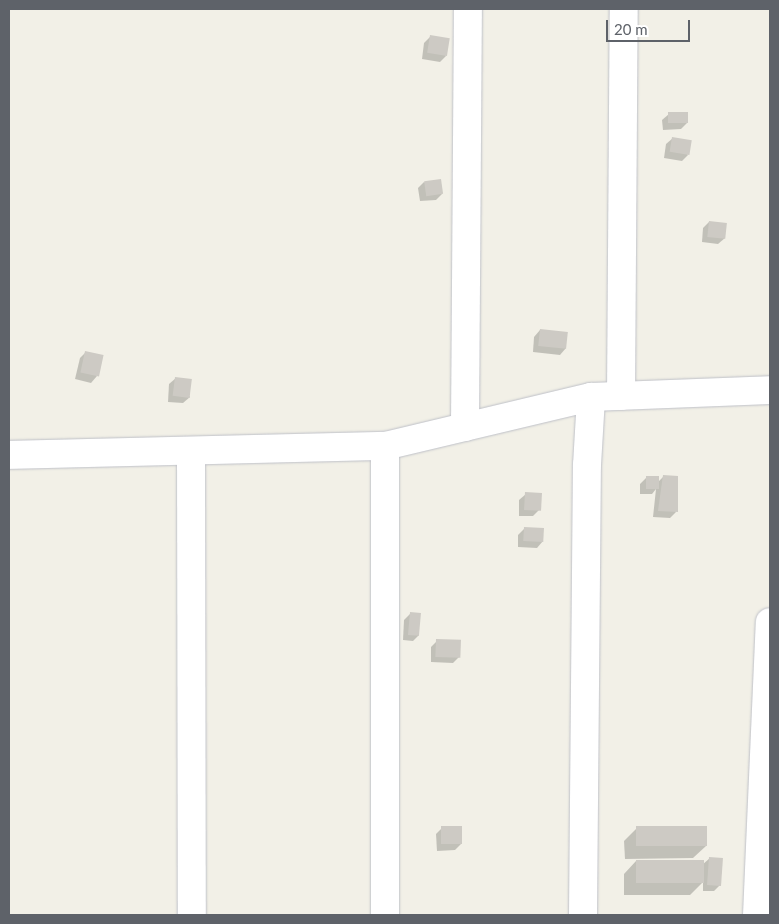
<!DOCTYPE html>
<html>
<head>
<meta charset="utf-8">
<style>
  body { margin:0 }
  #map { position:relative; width:779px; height:924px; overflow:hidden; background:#f2f0e7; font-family:Lato,sans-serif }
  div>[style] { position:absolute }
  .shadow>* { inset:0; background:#0003 }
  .building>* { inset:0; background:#cdcac4; transform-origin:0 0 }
  .roads { filter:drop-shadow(0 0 1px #bec0c7) drop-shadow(0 0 1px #bec0c7) }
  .minor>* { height:28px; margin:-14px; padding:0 14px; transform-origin:14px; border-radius:14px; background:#fff }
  span { translate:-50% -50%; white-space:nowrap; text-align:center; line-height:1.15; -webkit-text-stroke:4px #fff; paint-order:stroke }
  .frame { position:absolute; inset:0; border:10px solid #5e6269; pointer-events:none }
  .scale { position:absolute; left:606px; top:20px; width:84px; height:22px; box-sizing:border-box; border:2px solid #5e6269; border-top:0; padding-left:6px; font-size:15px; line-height:18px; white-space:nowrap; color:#5e6269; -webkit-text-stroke:4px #fff; paint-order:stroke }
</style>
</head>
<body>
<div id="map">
  <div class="shadow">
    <i style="clip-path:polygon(430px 37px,446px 56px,440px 62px,422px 59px,424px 43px)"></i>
    <i style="clip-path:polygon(669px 114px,687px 123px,681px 129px,663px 130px,662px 120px)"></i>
    <i style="clip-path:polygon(673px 138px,688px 155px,682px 161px,664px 158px,666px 144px)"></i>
    <i style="clip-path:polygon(424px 182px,442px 194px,436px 200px,420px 201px,418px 188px)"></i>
    <i style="clip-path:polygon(709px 222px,725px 238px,718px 244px,702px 242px,703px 228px)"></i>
    <i style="clip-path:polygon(540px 330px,566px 348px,560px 355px,533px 352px,534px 337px)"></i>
    <i style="clip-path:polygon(86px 352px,97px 376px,91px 383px,75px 379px,80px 358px)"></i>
    <i style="clip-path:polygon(176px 378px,190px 397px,183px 403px,168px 402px,169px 384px)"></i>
    <i style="clip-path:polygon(664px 476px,676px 512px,670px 518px,653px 517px,656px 489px,652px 494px,640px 494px,640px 484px,646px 478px,658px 482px)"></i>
    <i style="clip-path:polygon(526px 494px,539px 510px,533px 516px,519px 516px,519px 500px)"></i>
    <i style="clip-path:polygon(524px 529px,543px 541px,537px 548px,518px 547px,518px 535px)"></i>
    <i style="clip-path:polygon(410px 614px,419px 635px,413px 641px,403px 640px,404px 620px)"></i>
    <i style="clip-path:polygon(437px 641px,460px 656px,453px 663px,431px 662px,431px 647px)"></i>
    <i style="clip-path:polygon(442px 828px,461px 844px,455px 850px,437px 851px,436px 834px)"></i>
    <i style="clip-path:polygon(637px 828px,706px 846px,693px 858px,625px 859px,624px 841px)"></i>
    <i style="clip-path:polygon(710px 858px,720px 885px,714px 891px,703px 891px,703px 882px,690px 895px,624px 895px,624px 874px,636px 861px,702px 865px)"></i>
  </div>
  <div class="building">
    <i style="left:430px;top:35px;width:20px;height:18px;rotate:9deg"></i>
    <i style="left:688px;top:112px;width:11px;height:20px;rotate:90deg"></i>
    <i style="left:672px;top:137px;width:20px;height:15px;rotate:9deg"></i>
    <i style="left:441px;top:179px;width:15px;height:17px;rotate:82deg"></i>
    <i style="left:709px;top:221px;width:18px;height:16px;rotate:6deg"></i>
    <i style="left:540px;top:329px;width:28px;height:17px;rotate:6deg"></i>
    <i style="left:85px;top:351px;width:19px;height:22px;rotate:12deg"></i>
    <i style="left:175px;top:377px;width:17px;height:19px;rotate:7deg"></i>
    <i style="clip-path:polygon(663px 475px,678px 476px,678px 512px,658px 511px)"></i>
    <i style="left:646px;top:476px;width:13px;height:13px"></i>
    <i style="left:525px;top:492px;width:17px;height:18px;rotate:3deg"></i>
    <i style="left:524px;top:527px;width:20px;height:14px;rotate:3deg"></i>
    <i style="left:410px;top:612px;width:11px;height:23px;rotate:5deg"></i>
    <i style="left:436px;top:639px;width:25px;height:18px;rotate:2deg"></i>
    <i style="left:462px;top:826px;width:18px;height:21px;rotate:90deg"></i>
    <i style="left:707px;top:826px;width:20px;height:71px;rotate:90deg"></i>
    <i style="left:709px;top:857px;width:14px;height:28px;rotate:4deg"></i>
    <i style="left:636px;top:860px;width:68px;height:23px"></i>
  </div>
  <div class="roads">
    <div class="minor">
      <i style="left:621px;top:396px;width:387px;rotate:-89.6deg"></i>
      <i style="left:465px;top:427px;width:418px;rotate:-89.6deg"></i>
      <i style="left:385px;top:446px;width:469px;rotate:90deg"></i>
      <i style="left:191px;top:451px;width:464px;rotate:89.9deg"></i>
      <i style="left:9px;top:455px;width:376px;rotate:-1.4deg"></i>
      <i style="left:385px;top:446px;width:212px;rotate:-13.4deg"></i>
      <i style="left:591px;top:397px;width:179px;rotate:-2.2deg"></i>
      <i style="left:583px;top:915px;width:450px;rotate:-89.5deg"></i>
      <i style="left:587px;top:465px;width:68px;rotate:-86.6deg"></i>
      <i style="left:757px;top:915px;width:293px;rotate:-87.5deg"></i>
    </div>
  </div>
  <div class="frame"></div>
  <div class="scale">20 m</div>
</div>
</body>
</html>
